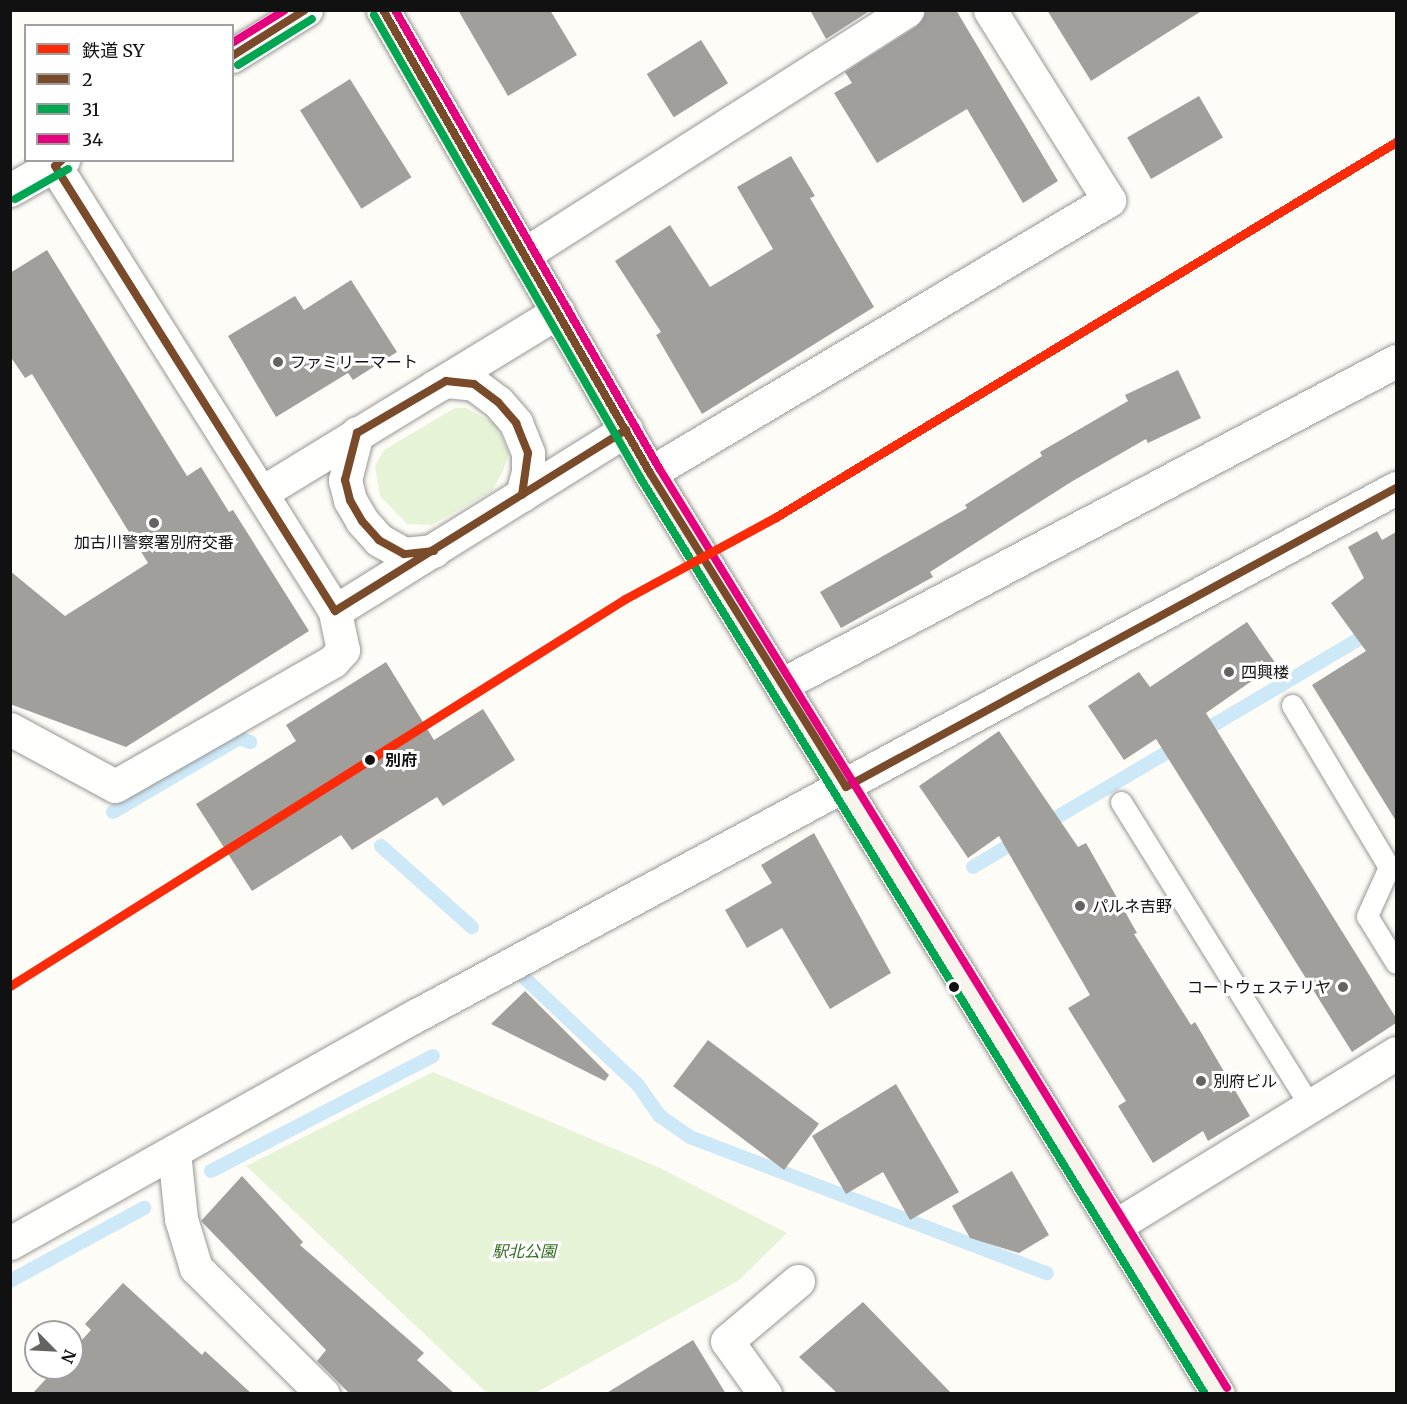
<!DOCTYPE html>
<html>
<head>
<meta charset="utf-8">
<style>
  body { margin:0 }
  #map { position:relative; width:1407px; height:1404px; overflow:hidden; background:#fdfcf7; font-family:Merriweather,"Noto Sans JP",serif }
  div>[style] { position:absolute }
  .green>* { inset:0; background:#e7f3d7 }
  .stream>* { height:14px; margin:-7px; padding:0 7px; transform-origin:7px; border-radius:7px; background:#cde8f7 }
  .building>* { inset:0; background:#a19f9c; transform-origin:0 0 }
  .roads { filter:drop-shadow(0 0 2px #979795) drop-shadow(0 0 2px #979795) }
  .service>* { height:21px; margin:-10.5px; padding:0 10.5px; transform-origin:10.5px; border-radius:10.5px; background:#fffffe }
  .minor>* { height:33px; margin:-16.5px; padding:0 16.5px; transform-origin:16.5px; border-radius:16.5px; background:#fffffe }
  .tertiary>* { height:33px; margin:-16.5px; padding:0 16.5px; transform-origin:16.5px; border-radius:16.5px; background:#fffffe }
  .secondary>* { height:33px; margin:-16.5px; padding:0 16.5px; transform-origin:16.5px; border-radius:16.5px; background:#f6f4eb }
  .bus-1>* { height:8px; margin:-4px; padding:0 4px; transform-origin:4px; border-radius:4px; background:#7a4b2a }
  .bus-2>* { height:8px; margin:-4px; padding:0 4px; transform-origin:4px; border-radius:4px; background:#00a651 }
  .bus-3>* { height:8px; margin:-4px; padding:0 4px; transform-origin:4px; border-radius:4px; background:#e5007d }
  .rail-1>* { height:9px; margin:-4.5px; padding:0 4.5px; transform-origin:4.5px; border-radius:4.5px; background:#fa2b08 }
  .dots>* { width:16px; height:16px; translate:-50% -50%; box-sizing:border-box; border:3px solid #fff; border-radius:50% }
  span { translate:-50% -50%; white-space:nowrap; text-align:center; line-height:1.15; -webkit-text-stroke:6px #fff; paint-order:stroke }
  .poi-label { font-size:16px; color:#111 }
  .left { translate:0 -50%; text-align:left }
  .right { translate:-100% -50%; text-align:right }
  .stop-label { font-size:16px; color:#111; font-weight:700 }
  .park-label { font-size:16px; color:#2f6b1f; font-style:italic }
  .frame { position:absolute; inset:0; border:12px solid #111; pointer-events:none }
  .legend { position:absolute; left:24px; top:24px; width:210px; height:138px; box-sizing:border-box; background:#fff; border:2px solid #a0a0a0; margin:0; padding:8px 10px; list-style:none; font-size:18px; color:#111 }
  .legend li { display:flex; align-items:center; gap:12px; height:30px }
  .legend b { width:30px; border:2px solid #a0a0a0 }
  .north { position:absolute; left:24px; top:1320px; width:60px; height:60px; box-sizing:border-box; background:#fff; border:2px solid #a0a0a0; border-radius:50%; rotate:114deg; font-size:16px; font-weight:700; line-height:24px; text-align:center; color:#111 }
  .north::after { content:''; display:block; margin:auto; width:21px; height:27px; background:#646362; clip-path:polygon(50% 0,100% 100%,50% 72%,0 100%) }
</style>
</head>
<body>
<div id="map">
  <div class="green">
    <i style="clip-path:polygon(455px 408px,466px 408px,496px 424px,509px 454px,503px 471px,492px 491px,432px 525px,407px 524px,380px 496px,375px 466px,384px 450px)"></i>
    <i style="clip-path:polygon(433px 1072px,660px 1168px,787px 1233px,738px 1281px,535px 1393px,487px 1393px,246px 1166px)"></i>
  </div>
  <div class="stream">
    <i style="left:1200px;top:733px;width:228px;rotate:-30.6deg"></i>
    <i style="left:113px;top:812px;width:146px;rotate:-30.4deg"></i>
    <i style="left:239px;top:738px;width:12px;rotate:20deg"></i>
    <i style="left:1042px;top:826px;width:161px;rotate:-30.5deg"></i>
    <i style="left:381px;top:846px;width:122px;rotate:41.7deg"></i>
    <i style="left:973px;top:867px;width:55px;rotate:-30.8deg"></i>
    <i style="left:516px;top:970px;width:168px;rotate:43.3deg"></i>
    <i style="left:638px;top:1085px;width:38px;rotate:55deg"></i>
    <i style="left:660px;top:1116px;width:37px;rotate:35deg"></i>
    <i style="left:690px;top:1137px;width:382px;rotate:20.9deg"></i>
    <i style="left:211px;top:1171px;width:250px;rotate:-27.4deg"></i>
    <i style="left:10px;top:1281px;width:153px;rotate:-28.6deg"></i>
  </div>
  <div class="building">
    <i style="clip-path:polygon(458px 10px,550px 10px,577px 55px,508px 96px)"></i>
    <i style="clip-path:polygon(810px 10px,871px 10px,826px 39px)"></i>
    <i style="clip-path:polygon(926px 10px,956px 10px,1058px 181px,1023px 203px,967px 109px,877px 163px,834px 93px,852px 83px,845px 72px,917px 26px)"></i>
    <i style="clip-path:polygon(1047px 10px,1203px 10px,1091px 81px)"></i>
    <i style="left:701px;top:40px;width:51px;height:64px;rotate:58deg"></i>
    <i style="left:350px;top:79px;width:116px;height:59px;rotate:58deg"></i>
    <i style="left:1199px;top:96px;width:48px;height:83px;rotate:60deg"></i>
    <i style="clip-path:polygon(791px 156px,815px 196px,810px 198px,874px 307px,702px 414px,656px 335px,661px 332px,615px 261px,670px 225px,710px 287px,773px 249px,737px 187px)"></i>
    <i style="clip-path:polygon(47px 250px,187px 476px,201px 467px,229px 512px,233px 510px,309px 631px,126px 747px,10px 704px,10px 571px,65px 616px,148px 563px,32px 374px,25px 378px,10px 356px,10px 273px)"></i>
    <i style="clip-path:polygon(351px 280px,397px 352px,353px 380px,348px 373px,276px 417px,228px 336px,295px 296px,304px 310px)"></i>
    <i style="clip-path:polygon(1178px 370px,1201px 418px,1148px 443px,1146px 439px,1071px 482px,930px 572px,933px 577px,841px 628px,820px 592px,967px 508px,965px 505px,1042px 456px,1040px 452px,1128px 401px,1125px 395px)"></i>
    <i style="clip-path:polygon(1377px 531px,1382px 540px,1396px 532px,1396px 821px,1312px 685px,1366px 651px,1331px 603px,1364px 578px,1348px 547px)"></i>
    <i style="clip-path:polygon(1247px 622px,1276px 664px,1206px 713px,1396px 1018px,1396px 1023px,1352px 1052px,1156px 739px,1124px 760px,1088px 706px,1139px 672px,1150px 687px)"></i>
    <i style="clip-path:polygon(386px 662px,434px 740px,483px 709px,515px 760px,443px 806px,437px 797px,352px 850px,341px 835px,252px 891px,196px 804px,296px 741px,286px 725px)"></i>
    <i style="clip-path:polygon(999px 731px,1078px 847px,1086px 843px,1137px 933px,1134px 934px,1191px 1025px,1195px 1022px,1250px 1116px,1208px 1141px,1203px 1131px,1153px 1163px,1118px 1106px,1126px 1101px,1068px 1008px,1090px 995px,999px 836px,968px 858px,919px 786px)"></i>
    <i style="clip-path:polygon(814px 833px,891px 973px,830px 1009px,782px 928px,747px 948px,725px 910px,772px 883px,761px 865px)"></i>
    <i style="clip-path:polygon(525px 991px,609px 1075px,605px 1081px,491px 1024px)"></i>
    <i style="left:708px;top:1040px;width:139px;height:58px;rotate:37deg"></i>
    <i style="clip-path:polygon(896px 1084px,959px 1192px,910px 1220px,883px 1172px,846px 1194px,812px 1136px)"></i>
    <i style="clip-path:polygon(1012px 1171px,1049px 1235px,1019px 1253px,970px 1238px,952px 1206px)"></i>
    <i style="clip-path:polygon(242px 1176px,303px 1242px,300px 1245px,424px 1353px,417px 1360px,455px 1394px,350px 1394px,317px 1361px,326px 1350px,201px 1221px)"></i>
    <i style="clip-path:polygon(123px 1283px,202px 1355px,205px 1351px,252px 1394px,32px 1394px,56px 1368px,72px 1368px,72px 1351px,91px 1330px,85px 1324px)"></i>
    <i style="clip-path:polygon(863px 1302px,952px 1394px,838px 1394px,799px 1357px)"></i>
    <i style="clip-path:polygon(693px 1340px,726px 1394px,605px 1394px)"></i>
  </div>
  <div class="roads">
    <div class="service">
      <i style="left:1292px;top:705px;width:189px;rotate:59.1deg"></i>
      <i style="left:1389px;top:867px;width:54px;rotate:114.2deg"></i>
      <i style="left:1367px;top:916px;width:55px;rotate:58.3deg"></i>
      <i style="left:1121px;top:802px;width:358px;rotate:58.1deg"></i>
    </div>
    <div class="minor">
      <i style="left:526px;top:253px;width:452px;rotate:-32.5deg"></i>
      <i style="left:434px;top:387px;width:13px;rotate:-27deg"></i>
      <i style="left:446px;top:381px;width:28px;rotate:6deg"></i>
      <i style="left:474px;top:384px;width:30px;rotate:37deg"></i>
      <i style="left:498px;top:402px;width:28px;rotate:49deg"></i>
      <i style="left:516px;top:423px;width:32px;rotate:68deg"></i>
      <i style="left:528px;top:453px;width:19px;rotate:90deg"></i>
      <i style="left:528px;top:472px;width:24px;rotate:105deg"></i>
      <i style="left:357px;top:433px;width:49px;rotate:104.3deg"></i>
      <i style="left:345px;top:480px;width:21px;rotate:76deg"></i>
      <i style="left:350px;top:500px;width:24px;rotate:60deg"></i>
      <i style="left:362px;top:521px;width:25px;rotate:48deg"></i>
      <i style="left:379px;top:540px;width:29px;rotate:29deg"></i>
      <i style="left:404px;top:554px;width:30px;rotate:-6deg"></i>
      <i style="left:650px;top:473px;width:534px;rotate:-30.74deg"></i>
      <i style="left:1109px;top:200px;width:224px;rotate:-122.1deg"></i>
      <i style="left:261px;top:493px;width:348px;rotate:-31.4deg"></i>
      <i style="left:335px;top:611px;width:343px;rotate:-31.9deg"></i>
      <i style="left:781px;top:685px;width:695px;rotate:-27.78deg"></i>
      <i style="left:10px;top:729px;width:119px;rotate:28.5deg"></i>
      <i style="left:115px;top:786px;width:251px;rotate:-29.8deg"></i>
      <i style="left:333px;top:661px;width:15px;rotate:-48deg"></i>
      <i style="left:343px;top:650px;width:40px;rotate:-102deg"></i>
      <i style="left:335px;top:611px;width:526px;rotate:-122.18deg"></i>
      <i style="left:174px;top:1152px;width:67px;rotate:84deg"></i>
      <i style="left:181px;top:1219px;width:51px;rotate:73deg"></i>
      <i style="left:196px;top:1268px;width:179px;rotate:44.8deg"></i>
      <i style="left:1115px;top:1226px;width:330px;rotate:-31.6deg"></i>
      <i style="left:10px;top:1243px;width:464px;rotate:-29.3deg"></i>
      <i style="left:415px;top:1016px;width:1114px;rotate:-28.29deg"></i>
      <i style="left:765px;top:1394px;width:65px;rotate:-125.6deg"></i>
      <i style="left:727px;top:1341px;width:93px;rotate:-40.2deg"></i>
    </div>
    <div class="tertiary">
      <i style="left:232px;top:56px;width:87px;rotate:-31.9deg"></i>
      <i style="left:10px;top:190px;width:61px;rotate:-29.5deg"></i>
    </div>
    <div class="secondary">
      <i style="left:383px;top:10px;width:534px;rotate:60.03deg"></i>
      <i style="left:650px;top:473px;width:1082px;rotate:58.34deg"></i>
    </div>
  </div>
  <div class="bus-1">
    <i style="left:383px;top:10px;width:534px;rotate:60.03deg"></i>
    <i style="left:650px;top:473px;width:370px;rotate:58deg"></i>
    <i style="left:846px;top:787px;width:626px;rotate:-28.53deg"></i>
    <i style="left:232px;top:56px;width:86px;rotate:-32.2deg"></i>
    <i style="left:62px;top:160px;width:9px;rotate:139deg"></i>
    <i style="left:55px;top:166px;width:526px;rotate:57.82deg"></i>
    <i style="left:335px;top:611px;width:343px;rotate:-31.9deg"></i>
    <i style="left:434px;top:551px;width:30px;rotate:174deg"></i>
    <i style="left:404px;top:554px;width:29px;rotate:-151deg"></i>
    <i style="left:379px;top:540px;width:25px;rotate:-132deg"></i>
    <i style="left:362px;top:521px;width:24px;rotate:-120deg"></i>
    <i style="left:350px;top:500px;width:21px;rotate:-104deg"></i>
    <i style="left:345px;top:480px;width:49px;rotate:-75.7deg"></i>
    <i style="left:357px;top:433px;width:103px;rotate:-30.3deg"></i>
    <i style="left:446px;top:381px;width:28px;rotate:6deg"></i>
    <i style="left:474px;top:384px;width:30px;rotate:37deg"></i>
    <i style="left:498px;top:402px;width:28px;rotate:49deg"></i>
    <i style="left:516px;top:423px;width:32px;rotate:68deg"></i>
    <i style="left:528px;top:453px;width:42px;rotate:98.1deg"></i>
  </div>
  <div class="bus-2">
    <i style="left:374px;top:15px;width:535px;rotate:60.08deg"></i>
    <i style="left:641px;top:479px;width:1075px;rotate:58.35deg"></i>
    <i style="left:238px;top:65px;width:87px;rotate:-31.9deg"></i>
    <i style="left:15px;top:199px;width:61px;rotate:-29.5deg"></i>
  </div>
  <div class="bus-3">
    <i style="left:395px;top:10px;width:529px;rotate:60.04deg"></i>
    <i style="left:659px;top:468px;width:1081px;rotate:58.31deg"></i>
    <i style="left:232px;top:43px;width:62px;rotate:-31.9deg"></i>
  </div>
  <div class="rail-1">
    <i style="left:10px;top:986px;width:727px;rotate:-32.18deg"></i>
    <i style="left:625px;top:599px;width:172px;rotate:-28.5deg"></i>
    <i style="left:776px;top:517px;width:725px;rotate:-31.17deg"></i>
  </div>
  <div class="dots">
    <i style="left:278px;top:362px;background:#646362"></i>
    <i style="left:154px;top:523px;background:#646362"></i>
    <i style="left:1229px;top:672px;background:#646362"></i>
    <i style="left:370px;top:760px;background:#111"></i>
    <i style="left:1080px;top:906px;background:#646362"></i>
    <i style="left:954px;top:987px;background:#111"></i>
    <i style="left:1343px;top:987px;background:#646362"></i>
    <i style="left:1201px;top:1081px;background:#646362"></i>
  </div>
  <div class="poi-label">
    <span class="left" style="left:290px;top:362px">ファミリーマート</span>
    <span style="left:154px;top:542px">加古川警察署別府交番</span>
    <span class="left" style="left:1241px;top:672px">四興楼</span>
    <span class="left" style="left:1092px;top:906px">パルネ吉野</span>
    <span class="right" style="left:1331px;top:987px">コートウェステリヤ</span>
    <span class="left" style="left:1213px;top:1081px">別府ビル</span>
  </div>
  <div class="stop-label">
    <span class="left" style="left:385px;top:760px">別府</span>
  </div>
  <div class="park-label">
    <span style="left:524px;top:1251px">駅北公園</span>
  </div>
  <div class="frame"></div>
  <ul class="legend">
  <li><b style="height:8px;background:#fa2b08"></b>鉄道 SY</li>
  <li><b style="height:8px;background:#7a4b2a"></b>2</li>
  <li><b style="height:8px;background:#00a651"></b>31</li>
  <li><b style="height:8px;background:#e5007d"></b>34</li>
  </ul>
  <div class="north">N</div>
</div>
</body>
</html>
